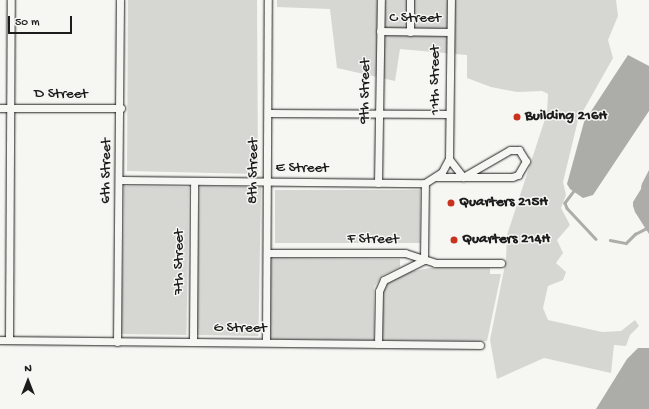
<!DOCTYPE html>
<html>
<head>
<meta charset="utf-8">
<style>
  body { margin:0 }
  #map { position:relative; width:649px; height:409px; overflow:hidden; background:#f6f6f2; font-family:"Gochi Hand",sans-serif }
  div>[style] { position:absolute }
  .green>* { inset:0; background:#d6d6d2; transform-origin:0 0 }
  .water>* { inset:0; background:#acaca9 }
  .pier>* { inset:0; background:#f6f6f2 }
  .stream>* { height:2.5px; margin:-1.25px; padding:0 1.25px; transform-origin:1.25px; border-radius:1.25px; background:#acaca9 }
  .roads { filter:drop-shadow(0 0 1px #1c1c1c) drop-shadow(0 0 1px #1c1c1c) }
  .street>* { height:7px; margin:-3.5px; padding:0 3.5px; transform-origin:3.5px; border-radius:3.5px; background:#f6f6f2 }
  .dots>* { width:11px; height:11px; translate:-50% -50%; box-sizing:border-box; border:2px solid #f6f6f2; border-radius:50% }
  span { translate:-50% -50%; white-space:nowrap; text-align:center; line-height:1.15; -webkit-text-stroke:3px #f6f6f2; paint-order:stroke }
  .street-label { font-size:15px; color:#1c1c1c }
  .poi-label { font-size:15px; color:#1c1c1c; font-weight:700 }
  .left { translate:0 -50%; text-align:left }
  .north { position:absolute; left:8px; top:361px; width:40px; height:40px; -webkit-text-stroke:3px #f6f6f2; paint-order:stroke; rotate:0deg; font-size:11px; font-weight:700; line-height:16px; text-align:center; color:#1c1c1c }
  .north::after { content:''; display:block; margin:auto; width:14px; height:18px; background:#1c1c1c; clip-path:polygon(50% 0,100% 100%,50% 72%,0 100%) }
  .scale { position:absolute; left:8px; top:16px; width:64px; height:18px; box-sizing:border-box; border:2px solid #1c1c1c; border-top:0; padding-left:5px; font-size:12px; line-height:14px; white-space:nowrap; color:#1c1c1c; -webkit-text-stroke:3px #f6f6f2; paint-order:stroke }
</style>
</head>
<body>
<div id="map">
  <div class="green">
    <i style="clip-path:polygon(128px 0,257px 0,258px 171px,255px 174px,127px 171px)"></i>
    <i style="clip-path:polygon(277px 0,616px 0,618px 16px,608px 40px,613px 58px,578px 120px,563px 182px,566px 195px,561px 208px,570px 225px,557px 240px,563px 253px,556px 263px,566px 272px,563px 280px,548px 286px,543px 308px,548px 320px,602px 332px,621px 331px,635px 320px,639px 326px,630px 335px,626px 346px,614px 345px,611px 373px,544px 358px,497px 379px,490px 340px,506px 260px,507px 235px,547px 113px,548px 94px,542px 91px,517px 92px,491px 87px,467px 78px,467px 55px,400px 49px,395px 81px,337px 68px,330px 9px,277px 7px)"></i>
    <i style="left:124px;top:186px;width:65px;height:148px;rotate:1deg"></i>
    <i style="left:199px;top:186px;width:62px;height:149px;rotate:1deg"></i>
    <i style="left:275px;top:190px;width:145px;height:53px"></i>
    <i style="clip-path:polygon(269px 258px,400px 259px,400px 267px,383px 275px,374px 287px,374px 340px,269px 339px)"></i>
    <i style="clip-path:polygon(430px 268px,490px 268px,490px 274px,501px 274px,487px 341px,382px 340px,382px 291px,387px 281px,408px 272px)"></i>
  </div>
  <div class="water">
    <i style="clip-path:polygon(628px 55px,649px 66px,649px 111px,593px 195px,583px 198px,570px 189px,567px 184px,584px 122px)"></i>
    <i style="clip-path:polygon(649px 170px,649px 234px,635px 212px,632px 203px)"></i>
    <i style="clip-path:polygon(638px 348px,649px 348px,649px 409px,596px 409px,627px 359px)"></i>
  </div>
  <div class="pier">
    <i style="clip-path:polygon(642px 180px,641px 189px,633px 202px,633px 213px,631px 202px)"></i>
  </div>
  <div class="stream">
    <i style="left:574px;top:191px;width:15px;rotate:127deg"></i>
    <i style="left:565px;top:203px;width:5px;rotate:68deg"></i>
    <i style="left:567px;top:208px;width:42px;rotate:46.9deg"></i>
    <i style="left:610px;top:240px;width:16px;rotate:11deg"></i>
    <i style="left:626px;top:243px;width:13px;rotate:-45deg"></i>
    <i style="left:635px;top:234px;width:16px;rotate:-27deg"></i>
  </div>
  <div class="roads">
    <div class="street">
      <i style="left:410px;top:0;width:32px;rotate:90deg"></i>
      <i style="left:380px;top:31px;width:70px;rotate:0.8deg"></i>
      <i style="left:0;top:108px;width:121px"></i>
      <i style="left:268px;top:113px;width:181px;rotate:0.3deg"></i>
      <i style="left:510px;top:150px;width:9px"></i>
      <i style="left:519px;top:150px;width:13px;rotate:58deg"></i>
      <i style="left:526px;top:161px;width:16px;rotate:120deg"></i>
      <i style="left:518px;top:175px;width:6px;rotate:162deg"></i>
      <i style="left:512px;top:177px;width:49px;rotate:180deg"></i>
      <i style="left:463px;top:177px;width:54px;rotate:-29.9deg"></i>
      <i style="left:449px;top:159px;width:23px;rotate:52deg"></i>
      <i style="left:436px;top:177px;width:27px"></i>
      <i style="left:121px;top:180px;width:304px;rotate:0.6deg"></i>
      <i style="left:425px;top:183px;width:20px;rotate:-33deg"></i>
      <i style="left:442px;top:172px;width:15px;rotate:-62deg"></i>
      <i style="left:449px;top:159px;width:159px;rotate:-89.3deg"></i>
      <i style="left:378px;top:183px;width:183px;rotate:-89.1deg"></i>
      <i style="left:267px;top:253px;width:138px"></i>
      <i style="left:405px;top:253px;width:32px;rotate:18deg"></i>
      <i style="left:435px;top:263px;width:66px"></i>
      <i style="left:0;top:340px;width:480px;rotate:0.6deg"></i>
      <i style="left:9px;top:340px;width:340px;rotate:-89.7deg"></i>
      <i style="left:117px;top:342px;width:342px;rotate:-89.5deg"></i>
      <i style="left:193px;top:342px;width:161px;rotate:-89.6deg"></i>
      <i style="left:266px;top:342px;width:342px;rotate:-89.7deg"></i>
      <i style="left:378px;top:344px;width:53px;rotate:-88.9deg"></i>
      <i style="left:379px;top:291px;width:12px;rotate:-66deg"></i>
      <i style="left:384px;top:280px;width:45px;rotate:-26.6deg"></i>
      <i style="left:424px;top:260px;width:77px;rotate:-89.3deg"></i>
    </div>
  </div>
  <div class="dots">
    <i style="left:517px;top:117px;background:#c8321e"></i>
    <i style="left:451px;top:203px;background:#c8321e"></i>
    <i style="left:454px;top:240px;background:#c8321e"></i>
  </div>
  <div class="street-label">
    <span style="left:415px;top:19px">C Street</span>
    <span style="left:436px;top:80px;rotate:-90deg">11th Street</span>
    <span style="left:366px;top:91px;rotate:-89deg">9th Street</span>
    <span style="left:61px;top:95px">D Street</span>
    <span style="left:302px;top:169px">E Street</span>
    <span style="left:107px;top:171px;rotate:-89deg">6th Street</span>
    <span style="left:254px;top:171px;rotate:-89deg">8th Street</span>
    <span style="left:373px;top:240px;rotate:1deg">F Street</span>
    <span style="left:180px;top:262px;rotate:-90deg">7th Street</span>
    <span style="left:240px;top:329px">G Street</span>
  </div>
  <div class="poi-label">
    <span class="left" style="left:525px;top:117px">Building 216H</span>
    <span class="left" style="left:459px;top:203px">Quarters 215H</span>
    <span class="left" style="left:462px;top:240px">Quarters 214H</span>
  </div>
  <div class="north">N</div>
  <div class="scale">50 m</div>
</div>
</body>
</html>
